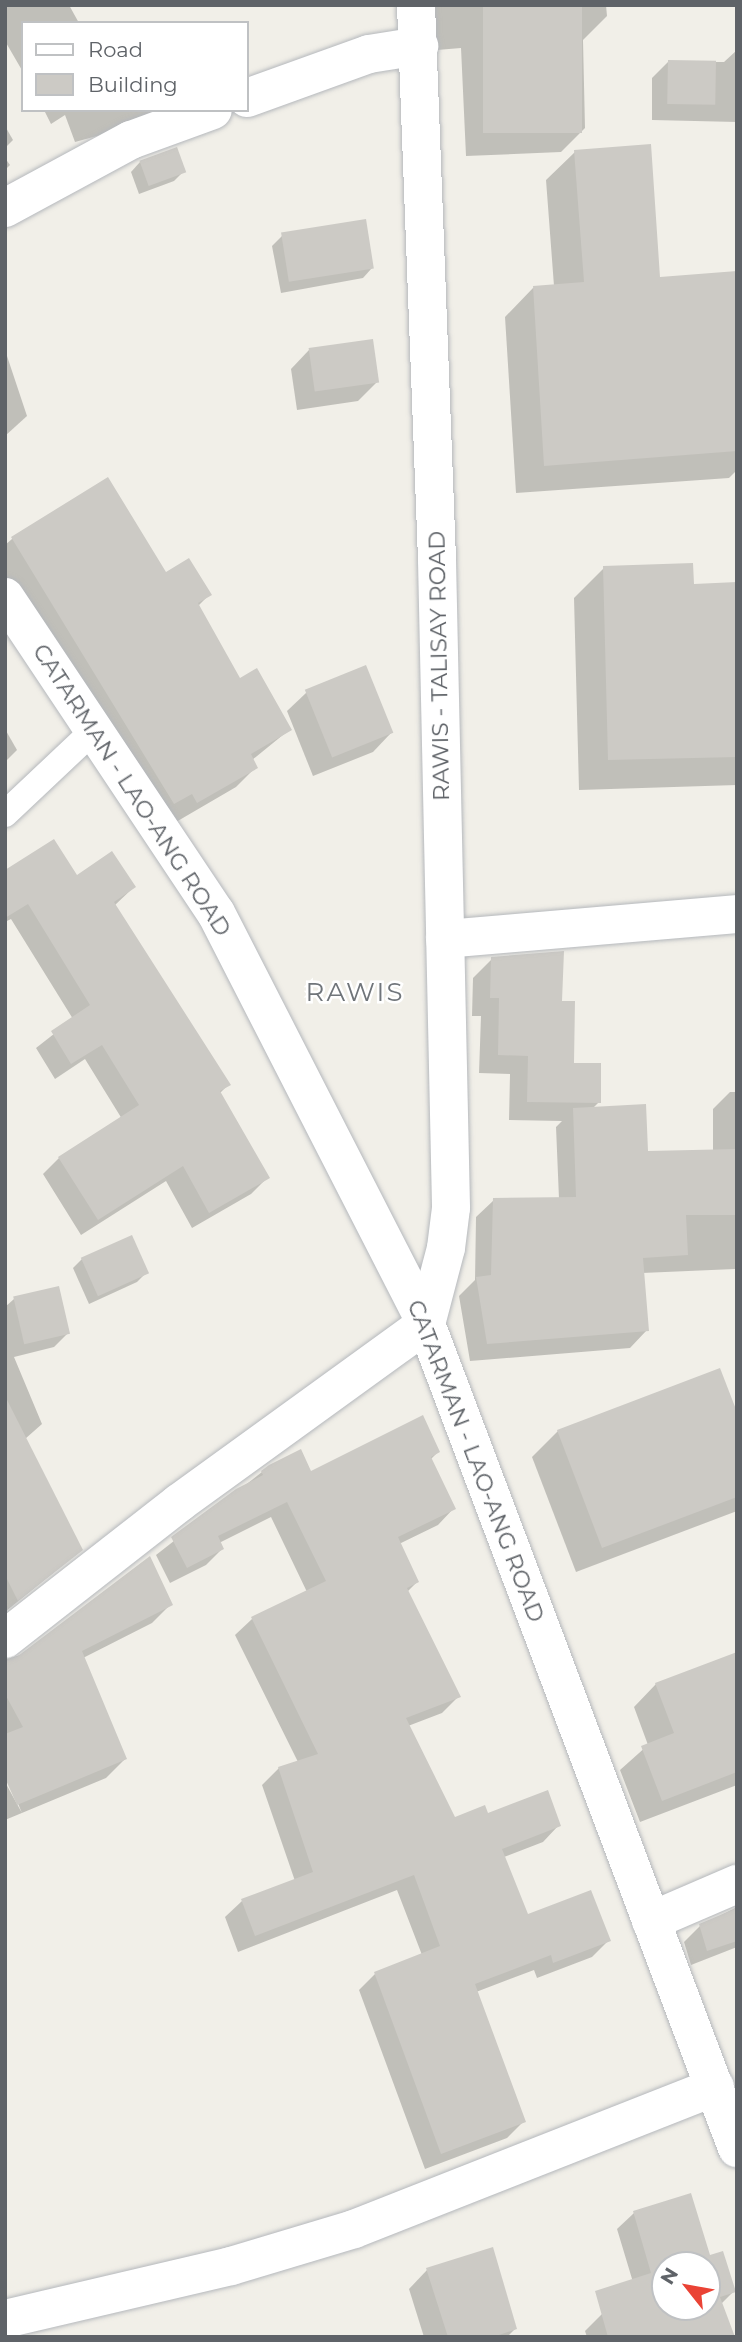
<!DOCTYPE html>
<html>
<head>
<meta charset="utf-8">
<style>
  body { margin:0 }
  #map { position:relative; width:742px; height:2342px; overflow:hidden; background:#f1efe8; font-family:Montserrat,sans-serif }
  div>[style] { position:absolute }
  .shadow>* { inset:0; background:#0003 }
  .building>* { inset:0; background:#cccac5; transform-origin:0 0 }
  .roads { filter:drop-shadow(0 0 2px #b5b8bc) drop-shadow(0 0 2px #b5b8bc) }
  .lane>* { height:26px; margin:-13px; padding:0 13px; transform-origin:13px; border-radius:13px; background:#fff }
  .street>* { height:38px; margin:-19px; padding:0 19px; transform-origin:19px; border-radius:19px; background:#fff }
  .secondary>* { height:38px; margin:-19px; padding:0 19px; transform-origin:19px; border-radius:19px; background:#fff }
  span { translate:-50% -50%; white-space:nowrap; text-align:center; line-height:1.15; -webkit-text-stroke:5px #fff; paint-order:stroke }
  .street-label { font-size:23px; color:#5f6368 }
  .quarter-label { font-size:26px; color:#70757a; letter-spacing:2px }
  .frame { position:absolute; inset:0; border:7px solid #5f6368; pointer-events:none }
  .legend { position:absolute; left:21px; top:21px; width:228px; height:91px; box-sizing:border-box; background:#fff; border:2px solid #bfc1c3; margin:0; padding:9px 12px; list-style:none; font-size:21px; color:#5f6368 }
  .legend li { display:flex; align-items:center; gap:14px; height:35px }
  .legend b { width:35px; border:2px solid #bfc1c3 }
  .north { position:absolute; left:651px; top:2251px; width:70px; height:70px; box-sizing:border-box; background:#fff; border:2px solid #bfc1c3; border-radius:50%; rotate:301deg; font-size:19px; font-weight:700; line-height:28px; text-align:center; color:#5f6368 }
  .north::after { content:''; display:block; margin:auto; width:24px; height:32px; background:#ea4335; clip-path:polygon(50% 0,100% 100%,50% 72%,0 100%) }
</style>
</head>
<body>
<div id="map">
  <div class="shadow">
    <i style="clip-path:polygon(5px 5px,69px 5px,79px 23px,23px 23px,23px 72px,5px 41px)"></i>
    <i style="clip-path:polygon(434px 5px,606px 5px,607px 16px,583px 40px,585px 128px,561px 152px,466px 156px,461px 48px,437px 50px)"></i>
    <i style="clip-path:polygon(737px 50px,737px 122px,652px 120px,652px 78px,668px 62px,724px 62px)"></i>
    <i style="clip-path:polygon(44px 110px,157px 110px,141px 124px,75px 142px,65px 115px,51px 124px)"></i>
    <i style="clip-path:polygon(5px 126px,13px 140px,5px 148px)"></i>
    <i style="clip-path:polygon(575px 152px,658px 279px,737px 273px,737px 470px,729px 478px,516px 493px,505px 317px,533px 288px,554px 286px,546px 180px)"></i>
    <i style="clip-path:polygon(5px 158px,10px 165px,5px 170px)"></i>
    <i style="clip-path:polygon(140px 162px,184px 171px,174px 181px,139px 194px,131px 172px)"></i>
    <i style="clip-path:polygon(282px 236px,372px 268px,363px 278px,281px 293px,272px 246px)"></i>
    <i style="clip-path:polygon(5px 350px,27px 416px,5px 436px)"></i>
    <i style="clip-path:polygon(309px 350px,377px 382px,358px 401px,297px 410px,291px 369px)"></i>
    <i style="clip-path:polygon(107px 480px,165px 575px,209px 595px,198px 606px,239px 680px,289px 730px,252px 760px,256px 767px,236px 787px,176px 822px,5px 581px,5px 545px,12px 539px)"></i>
    <i style="clip-path:polygon(604px 568px,692px 586px,737px 584px,737px 785px,579px 790px,574px 598px)"></i>
    <i style="clip-path:polygon(365px 668px,391px 733px,373px 752px,313px 776px,287px 711px,306px 693px)"></i>
    <i style="clip-path:polygon(5px 729px,17px 750px,5px 762px)"></i>
    <i style="clip-path:polygon(5px 873px,134px 887px,114px 906px,229px 1084px,220px 1093px,267px 1178px,251px 1194px,192px 1228px,166px 1181px,81px 1235px,43px 1174px,59px 1158px,122px 1119px,85px 1059px,55px 1079px,36px 1048px,73px 1019px,11px 919px,5px 922px)"></i>
    <i style="clip-path:polygon(492px 959px,560px 1003px,572px 1065px,599px 1102px,592px 1109px,646px 1152px,713px 1152px,713px 1109px,730px 1092px,737px 1092px,737px 1294px,735px 1269px,642px 1273px,647px 1330px,630px 1348px,470px 1361px,459px 1296px,475px 1280px,476px 1217px,494px 1200px,559px 1199px,556px 1127px,562px 1121px,509px 1120px,510px 1074px,479px 1073px,481px 1016px,472px 1016px,473px 978px)"></i>
    <i style="clip-path:polygon(82px 1259px,147px 1272px,137px 1282px,89px 1304px,73px 1268px)"></i>
    <i style="clip-path:polygon(14px 1299px,68px 1333px,54px 1347px,14px 1357px,42px 1424px,25px 1439px,81px 1550px,5px 1612px,5px 1307px)"></i>
    <i style="clip-path:polygon(737px 1417px,737px 1511px,576px 1572px,532px 1457px,558px 1431px)"></i>
    <i style="clip-path:polygon(438px 1452px,430px 1460px,454px 1508px,438px 1525px,399px 1544px,417px 1582px,407px 1592px,459px 1696px,442px 1713px,408px 1726px,454px 1819px,487px 1815px,559px 1825px,543px 1842px,504px 1857px,527px 1916px,608px 1941px,592px 1957px,537px 1978px,534px 1970px,476px 1992px,524px 2121px,507px 2138px,425px 2169px,359px 1990px,375px 1974px,422px 1955px,397px 1890px,238px 1952px,225px 1917px,242px 1901px,295px 1881px,262px 1785px,279px 1768px,298px 1762px,235px 1635px,252px 1619px,307px 1592px,271px 1517px,219px 1543px,222px 1549px,206px 1565px,170px 1583px,156px 1555px,262px 1472px,311px 1473px)"></i>
    <i style="clip-path:polygon(171px 1604px,152px 1623px,83px 1658px,125px 1759px,106px 1778px,5px 1820px,5px 1782px,22px 1813px,5px 1773px,5px 1660px)"></i>
    <i style="clip-path:polygon(737px 1654px,737px 1785px,640px 1822px,620px 1770px,648px 1745px,634px 1707px,656px 1684px)"></i>
    <i style="clip-path:polygon(737px 1907px,737px 1947px,691px 1965px,684px 1942px,700px 1926px)"></i>
    <i style="clip-path:polygon(evenodd,690px 2196px,709px 2257px,734px 2291px,721px 2304px,733px 2337px,587px 2337px,585px 2331px,602px 2314px,639px 2302px,617px 2229px,634px 2213px,690px 2196px,665px 2265px,707px 2265px,707px 2307px,665px 2307px,665px 2265px)"></i>
    <i style="clip-path:polygon(427px 2270px,515px 2329px,507px 2337px,424px 2337px,409px 2289px)"></i>
  </div>
  <div class="building">
    <i style="left:483px;top:5px;width:99px;height:128px"></i>
    <i style="left:668px;top:60px;width:48px;height:44px;rotate:1deg"></i>
    <i style="clip-path:polygon(651px 144px,660px 277px,737px 271px,737px 451px,544px 466px,533px 286px,584px 282px,574px 150px)"></i>
    <i style="left:177px;top:147px;width:27px;height:40px;rotate:70deg"></i>
    <i style="left:366px;top:219px;width:50px;height:86px;rotate:81deg"></i>
    <i style="left:373px;top:339px;width:44px;height:65px;rotate:82deg"></i>
    <i style="clip-path:polygon(108px 477px,166px 572px,189px 558px,212px 595px,198px 603px,240px 678px,257px 668px,292px 730px,251px 754px,258px 768px,197px 803px,192px 794px,174px 804px,11px 537px)"></i>
    <i style="clip-path:polygon(693px 563px,694px 584px,737px 582px,737px 757px,608px 760px,603px 566px)"></i>
    <i style="left:366px;top:665px;width:73px;height:66px;rotate:68deg"></i>
    <i style="clip-path:polygon(54px 839px,77px 875px,112px 851px,136px 887px,114px 902px,231px 1085px,220px 1091px,270px 1178px,209px 1213px,183px 1166px,98px 1220px,58px 1157px,139px 1105px,102px 1045px,71px 1064px,51px 1031px,90px 1005px,28px 904px,5px 918px,5px 870px)"></i>
    <i style="clip-path:polygon(564px 951px,562px 1001px,575px 1001px,574px 1063px,601px 1063px,601px 1103px,527px 1102px,528px 1056px,498px 1055px,499px 998px,490px 998px,491px 957px)"></i>
    <i style="clip-path:polygon(646px 1104px,648px 1151px,737px 1149px,737px 1215px,686px 1215px,688px 1255px,643px 1258px,649px 1331px,487px 1344px,476px 1277px,491px 1275px,493px 1198px,576px 1197px,573px 1108px)"></i>
    <i style="left:132px;top:1235px;width:42px;height:56px;rotate:66deg"></i>
    <i style="left:59px;top:1286px;width:49px;height:47px;rotate:77deg"></i>
    <i style="clip-path:polygon(720px 1368px,737px 1412px,737px 1497px,602px 1548px,557px 1430px)"></i>
    <i style="clip-path:polygon(5px 1396px,83px 1550px,18px 1601px,5px 1575px)"></i>
    <i style="clip-path:polygon(423px 1415px,440px 1452px,431px 1457px,456px 1509px,398px 1537px,419px 1582px,407px 1588px,461px 1697px,406px 1718px,455px 1817px,485px 1805px,488px 1813px,548px 1790px,561px 1826px,502px 1849px,528px 1914px,591px 1890px,611px 1941px,553px 1963px,551px 1955px,475px 1984px,526px 2122px,441px 2154px,374px 1972px,440px 1946px,414px 1875px,255px 1936px,241px 1899px,313px 1872px,278px 1767px,318px 1754px,251px 1617px,326px 1581px,287px 1502px,218px 1536px,224px 1549px,187px 1568px,171px 1537px,236px 1489px,263px 1475px,261px 1471px,269px 1465px,301px 1449px,311px 1471px)"></i>
    <i style="clip-path:polygon(150px 1556px,173px 1605px,82px 1651px,127px 1759px,17px 1805px,5px 1778px,5px 1734px,23px 1727px,5px 1694px,5px 1660px,18px 1656px)"></i>
    <i style="clip-path:polygon(737px 1652px,737px 1772px,662px 1801px,641px 1746px,674px 1733px,655px 1683px)"></i>
    <i style="clip-path:polygon(737px 1908px,737px 1941px,707px 1951px,699px 1924px)"></i>
    <i style="clip-path:polygon(evenodd,691px 2193px,710px 2255px,723px 2251px,736px 2292px,720px 2297px,735px 2337px,608px 2337px,595px 2291px,651px 2273px,633px 2211px,691px 2193px,665px 2265px,707px 2265px,707px 2307px,665px 2307px,665px 2265px)"></i>
    <i style="clip-path:polygon(493px 2247px,517px 2329px,493px 2337px,448px 2337px,426px 2268px)"></i>
  </div>
  <div class="roads">
    <div class="lane">
      <i style="left:5px;top:814px;width:122px;rotate:-43.3deg"></i>
    </div>
    <div class="street">
      <i style="left:247px;top:98px;width:130px;rotate:-19.8deg"></i>
      <i style="left:369px;top:54px;width:51px;rotate:-9.1deg"></i>
      <i style="left:5px;top:208px;width:143px;rotate:-28.4deg"></i>
      <i style="left:131px;top:140px;width:87px;rotate:-20.1deg"></i>
      <i style="left:5px;top:597px;width:380px;rotate:56.3deg"></i>
      <i style="left:216px;top:913px;width:462px;rotate:62.9deg"></i>
      <i style="left:426px;top:1324px;width:305px;rotate:144.1deg"></i>
      <i style="left:179px;top:1503px;width:221px;rotate:142deg"></i>
      <i style="left:445px;top:939px;width:293px;rotate:-4.9deg"></i>
      <i style="left:651px;top:1921px;width:94px;rotate:-23.3deg"></i>
      <i style="left:5px;top:2319px;width:232px;rotate:-13.2deg"></i>
      <i style="left:231px;top:2266px;width:128px;rotate:-16.7deg"></i>
      <i style="left:354px;top:2229px;width:388px;rotate:-21.5deg"></i>
    </div>
    <div class="secondary">
      <i style="left:416px;top:5px;width:555px;rotate:87.83deg"></i>
      <i style="left:437px;top:560px;width:648px;rotate:88.76deg"></i>
      <i style="left:451px;top:1208px;width:40px;rotate:97.1deg"></i>
      <i style="left:446px;top:1248px;width:79px;rotate:104.7deg"></i>
      <i style="left:426px;top:1324px;width:881px;rotate:69.32deg"></i>
    </div>
  </div>
  <div class="street-label">
    <span style="left:439px;top:666px;rotate:-91deg">RAWIS - TALISAY ROAD</span>
    <span style="left:132px;top:790px;rotate:57deg">CATARMAN - LAO-ANG ROAD</span>
    <span style="left:476px;top:1461px;rotate:69deg">CATARMAN - LAO-ANG ROAD</span>
  </div>
  <div class="quarter-label">
    <span style="left:355px;top:993px">RAWIS</span>
  </div>
  <div class="frame"></div>
  <ul class="legend">
  <li><b style="height:9px;background:#fff"></b>Road</li>
  <li><b style="height:19px;background:#cccac5"></b>Building</li>
  </ul>
  <div class="north">N</div>
</div>
</body>
</html>
